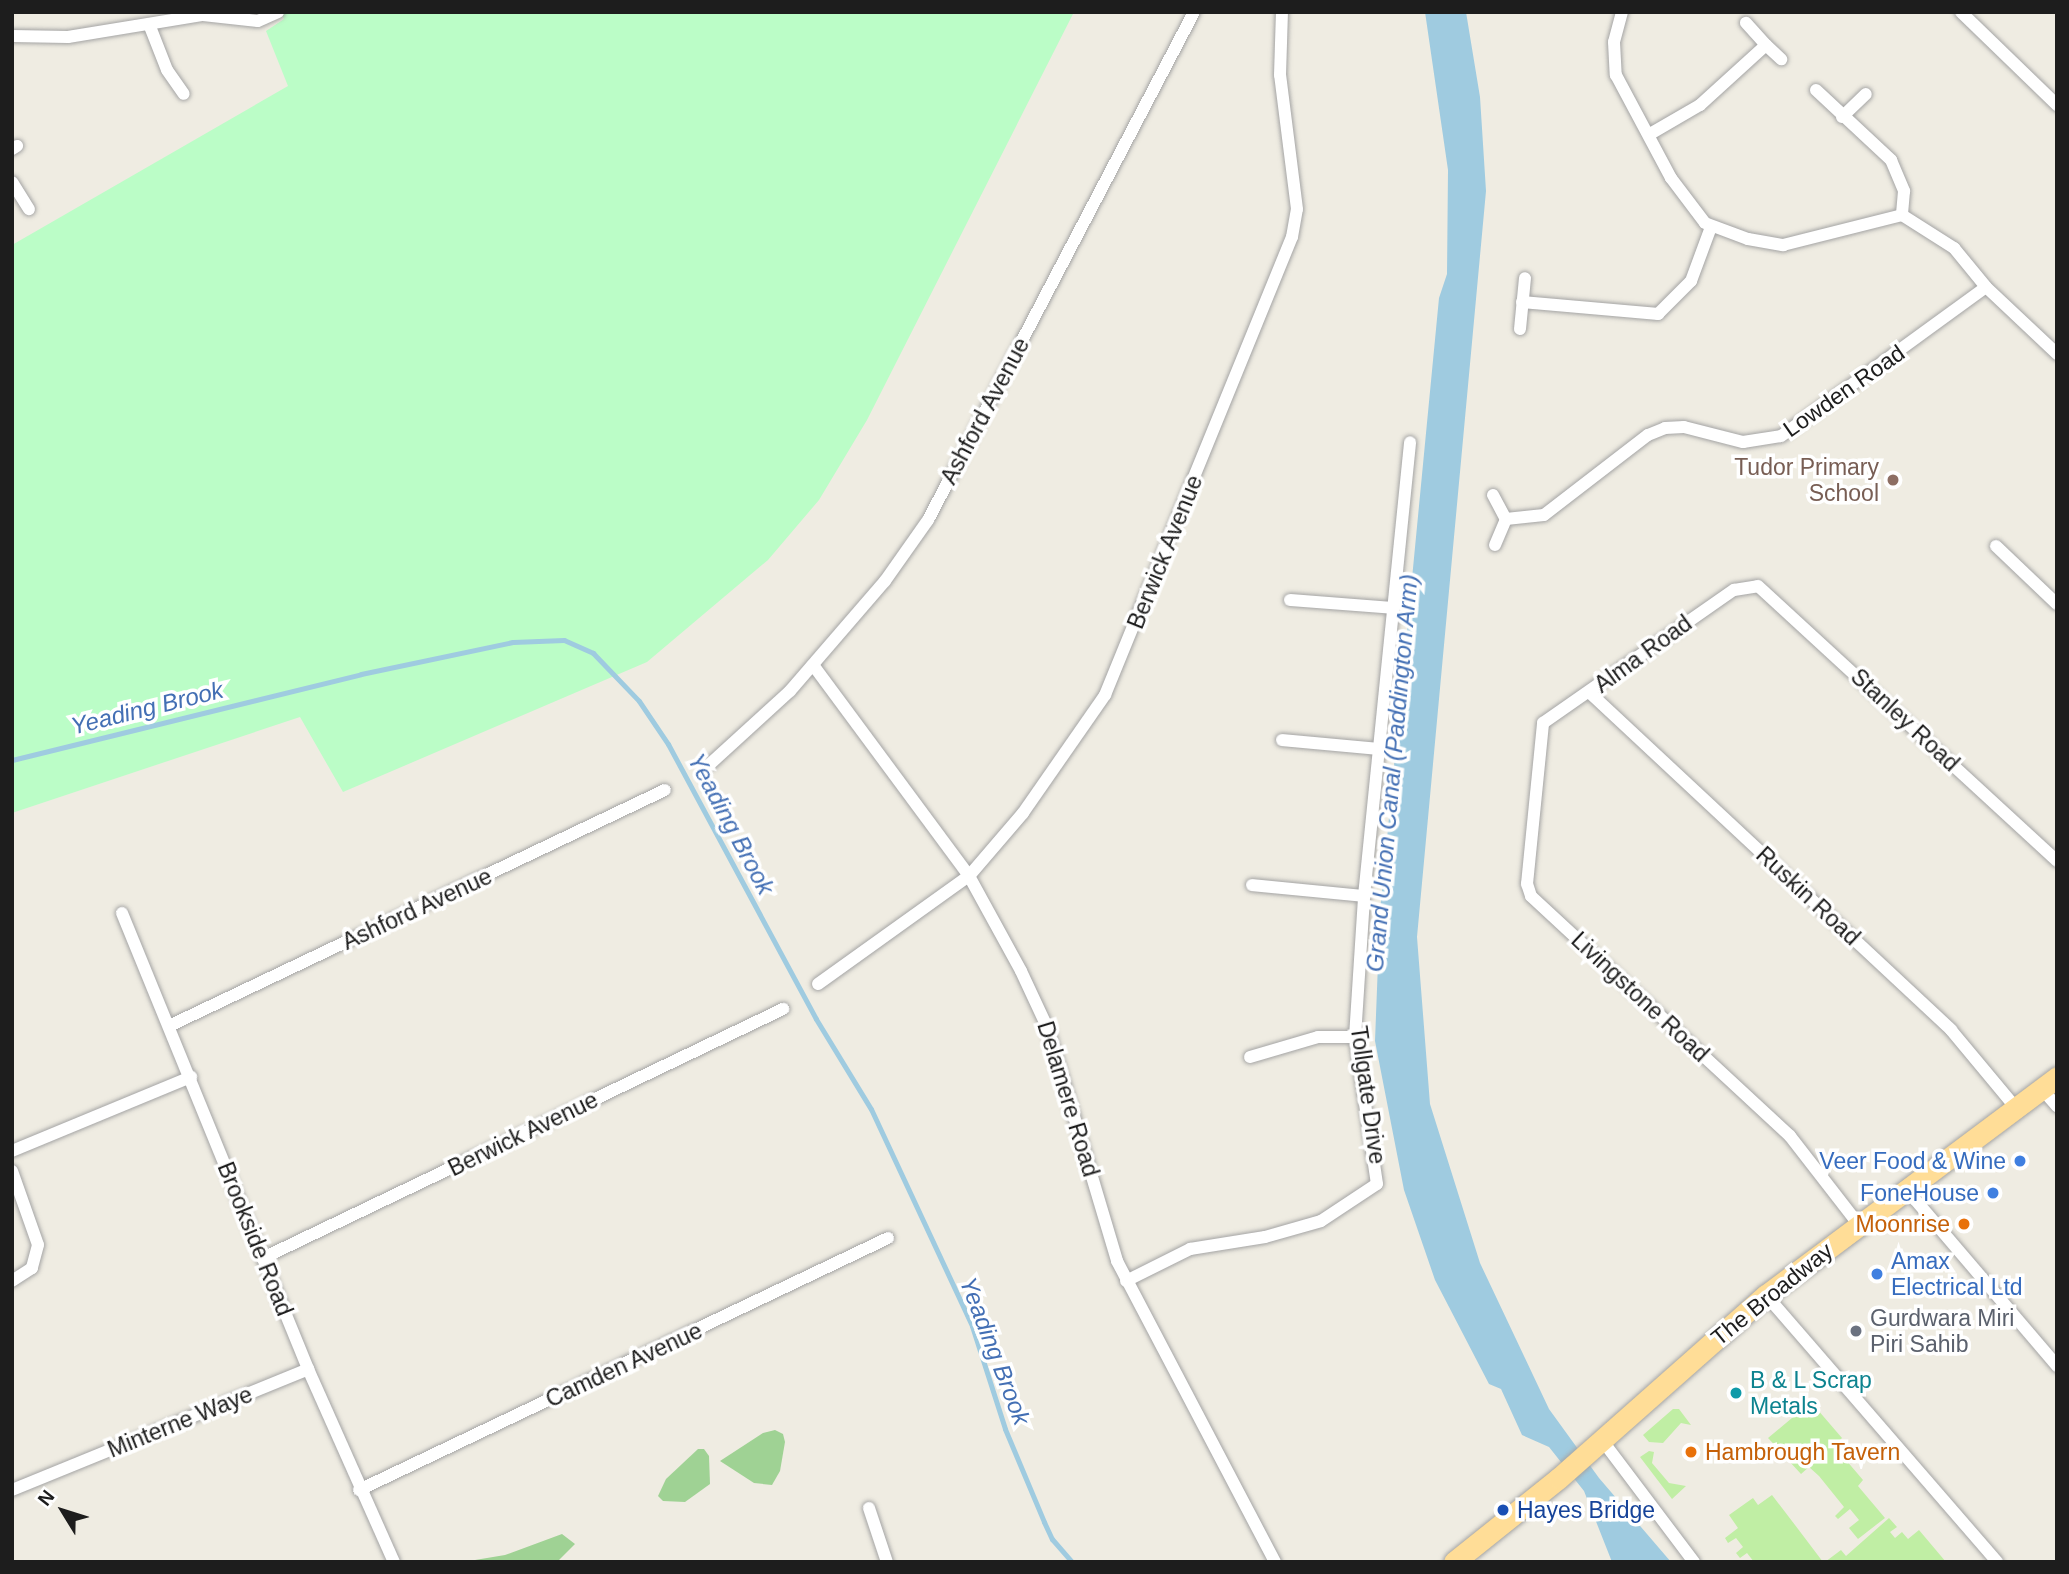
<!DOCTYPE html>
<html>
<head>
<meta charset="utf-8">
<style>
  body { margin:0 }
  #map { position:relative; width:2069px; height:1574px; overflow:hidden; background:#efece2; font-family:Helvetica,sans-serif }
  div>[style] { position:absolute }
  .grass>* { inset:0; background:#c0eea4 }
  .forest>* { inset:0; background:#9fd294 }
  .park>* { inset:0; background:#bbfdc7 }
  .water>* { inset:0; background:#9fcbe0 }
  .stream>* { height:5px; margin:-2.5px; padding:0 2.5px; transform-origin:2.5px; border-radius:2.5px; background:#9fcbe0 }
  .roads { filter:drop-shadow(0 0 2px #a4a4a4) drop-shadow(0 0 2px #a4a4a4) }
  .street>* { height:12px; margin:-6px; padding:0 6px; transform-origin:6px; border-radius:6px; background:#fff }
  .primary>* { height:21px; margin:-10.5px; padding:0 10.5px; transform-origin:10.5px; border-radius:10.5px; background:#ffdd97 }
  .dots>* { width:19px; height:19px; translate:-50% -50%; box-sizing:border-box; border:4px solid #fff; border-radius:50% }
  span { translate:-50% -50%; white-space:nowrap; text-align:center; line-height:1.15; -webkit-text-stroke:7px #fff; paint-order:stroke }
  .street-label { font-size:23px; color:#1d1d1d }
  .education-label { font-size:23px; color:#785e54 }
  .right { translate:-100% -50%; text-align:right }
  .shop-label { font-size:23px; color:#366cbe }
  .left { translate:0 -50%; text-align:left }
  .food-label { font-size:23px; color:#c56008 }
  .worship-label { font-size:23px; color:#5b616d }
  .culture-label { font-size:23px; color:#0d838f }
  .transit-label { font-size:23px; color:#164399 }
  .water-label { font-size:24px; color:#436fb4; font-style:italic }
  .frame { position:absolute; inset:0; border:14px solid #1d1d1d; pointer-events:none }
  .north { position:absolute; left:28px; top:1476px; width:70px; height:70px; -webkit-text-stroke:5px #fff; paint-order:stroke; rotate:308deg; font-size:19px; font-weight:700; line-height:28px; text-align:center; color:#1d1d1d }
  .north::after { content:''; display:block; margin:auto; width:24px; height:32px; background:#1d1d1d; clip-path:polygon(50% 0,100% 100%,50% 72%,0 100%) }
</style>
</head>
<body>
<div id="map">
  <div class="grass">
    <i style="clip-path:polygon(1811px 1402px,1842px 1438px,1834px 1446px,1863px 1480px,1858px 1486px,1885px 1518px,1858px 1539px,1849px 1528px,1859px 1520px,1850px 1509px,1838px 1519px,1835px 1516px,1844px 1507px,1819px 1476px,1809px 1467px,1801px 1474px,1789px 1461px,1794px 1457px,1789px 1452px,1784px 1455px,1768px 1438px)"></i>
    <i style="clip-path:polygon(1673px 1409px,1679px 1409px,1691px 1425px,1681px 1423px,1663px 1443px,1649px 1442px,1643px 1435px)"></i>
    <i style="clip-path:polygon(1649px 1451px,1654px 1452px,1652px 1463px,1669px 1483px,1686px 1486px,1672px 1499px,1640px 1457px)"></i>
    <i style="clip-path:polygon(1772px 1495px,1795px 1525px,1823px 1562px,1754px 1562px,1747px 1553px,1740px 1558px,1736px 1553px,1743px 1547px,1736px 1538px,1728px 1543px,1725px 1538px,1738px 1528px,1729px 1515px,1753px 1498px,1758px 1505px)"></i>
    <i style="clip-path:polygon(1889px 1518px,1897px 1527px,1890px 1532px,1895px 1538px,1902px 1532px,1908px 1539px,1919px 1530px,1946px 1562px,1825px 1562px,1841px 1550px,1846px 1556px)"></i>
  </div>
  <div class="forest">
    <i style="clip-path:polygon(775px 1430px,783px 1434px,785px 1442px,780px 1471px,772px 1485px,754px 1483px,720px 1461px,763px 1433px)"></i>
    <i style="clip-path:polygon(698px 1449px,704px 1449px,709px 1456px,710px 1484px,685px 1502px,663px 1501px,658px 1496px,666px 1479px)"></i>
    <i style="clip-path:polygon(562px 1534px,575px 1544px,557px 1562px,463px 1562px,505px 1555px)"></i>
  </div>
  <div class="park">
    <i style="clip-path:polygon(280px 12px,1074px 12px,867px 420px,819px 500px,768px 560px,647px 662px,343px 792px,300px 717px,12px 813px,12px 245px,288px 86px,266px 31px,284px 19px)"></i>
  </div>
  <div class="water">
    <i style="clip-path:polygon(1425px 12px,1466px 12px,1480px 97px,1486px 191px,1417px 937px,1430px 1104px,1480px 1263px,1549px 1409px,1599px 1478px,1671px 1562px,1612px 1562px,1584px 1491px,1549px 1447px,1522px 1435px,1501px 1389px,1489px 1384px,1435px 1280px,1404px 1190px,1375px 1041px,1380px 911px,1439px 298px,1447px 274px,1448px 170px)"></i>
  </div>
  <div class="stream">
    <i style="left:12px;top:760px;width:359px;rotate:-13.8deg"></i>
    <i style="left:361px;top:674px;width:155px;rotate:-11.9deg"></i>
    <i style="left:513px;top:642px;width:51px;rotate:-2.2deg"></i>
    <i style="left:564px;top:640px;width:32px;rotate:24deg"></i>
    <i style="left:593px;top:653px;width:66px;rotate:46.2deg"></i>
    <i style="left:639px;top:701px;width:52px;rotate:56deg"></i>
    <i style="left:668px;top:744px;width:312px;rotate:61.7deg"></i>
    <i style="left:816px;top:1019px;width:105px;rotate:58.6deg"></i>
    <i style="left:871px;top:1109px;width:239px;rotate:65deg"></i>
    <i style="left:972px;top:1326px;width:108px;rotate:72.2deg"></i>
    <i style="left:1005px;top:1429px;width:101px;rotate:67.2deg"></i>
    <i style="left:1044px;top:1522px;width:19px;rotate:65deg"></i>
    <i style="left:1052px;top:1539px;width:30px;rotate:49deg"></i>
  </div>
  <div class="roads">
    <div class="street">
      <i style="left:1622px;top:12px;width:31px;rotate:105deg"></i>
      <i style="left:1614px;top:42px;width:33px;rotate:87deg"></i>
      <i style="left:1616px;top:75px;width:117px;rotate:61.9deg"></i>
      <i style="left:1671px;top:178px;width:56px;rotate:52.9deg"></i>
      <i style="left:1705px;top:223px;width:46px;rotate:20.4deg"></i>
      <i style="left:1748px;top:239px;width:36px;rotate:10deg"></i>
      <i style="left:1783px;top:245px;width:123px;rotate:-14.1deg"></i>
      <i style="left:1902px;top:215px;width:62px;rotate:32.4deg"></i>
      <i style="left:1954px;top:248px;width:50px;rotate:50.6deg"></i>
      <i style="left:1986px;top:287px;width:98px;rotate:43.3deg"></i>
      <i style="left:1961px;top:12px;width:134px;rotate:44.1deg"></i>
      <i style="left:149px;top:24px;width:49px;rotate:68.6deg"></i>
      <i style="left:167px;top:70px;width:29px;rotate:55deg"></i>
      <i style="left:12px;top:36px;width:56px;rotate:1deg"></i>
      <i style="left:68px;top:37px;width:137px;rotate:-9.3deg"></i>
      <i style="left:203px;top:15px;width:55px;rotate:6.2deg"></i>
      <i style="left:258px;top:21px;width:22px;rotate:-24deg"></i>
      <i style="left:1766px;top:45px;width:21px;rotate:43deg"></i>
      <i style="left:1816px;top:90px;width:103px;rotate:43deg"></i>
      <i style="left:1891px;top:160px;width:34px;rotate:67deg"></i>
      <i style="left:1904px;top:191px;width:24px;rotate:95deg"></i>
      <i style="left:1842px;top:117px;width:33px;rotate:-44deg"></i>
      <i style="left:1650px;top:134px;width:58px;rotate:-30.1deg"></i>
      <i style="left:1700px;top:105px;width:89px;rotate:-42.3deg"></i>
      <i style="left:1766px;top:45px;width:30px;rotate:-132deg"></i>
      <i style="left:12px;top:149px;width:6px;rotate:-31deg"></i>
      <i style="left:12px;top:182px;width:32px;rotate:58deg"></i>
      <i style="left:1522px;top:302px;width:137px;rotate:5deg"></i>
      <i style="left:1658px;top:314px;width:47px;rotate:-45deg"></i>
      <i style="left:1691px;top:281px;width:58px;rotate:-69.7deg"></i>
      <i style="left:1520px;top:329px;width:51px;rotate:-84.4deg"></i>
      <i style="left:1493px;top:495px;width:27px;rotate:62deg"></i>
      <i style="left:1506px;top:519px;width:38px;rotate:-6deg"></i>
      <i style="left:1544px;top:515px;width:131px;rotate:-37.6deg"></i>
      <i style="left:1648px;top:435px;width:18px;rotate:-22deg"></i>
      <i style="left:1665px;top:428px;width:19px;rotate:-3deg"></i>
      <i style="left:1684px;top:427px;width:61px;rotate:14.3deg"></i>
      <i style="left:1743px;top:442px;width:38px;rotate:-9deg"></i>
      <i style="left:1781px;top:436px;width:253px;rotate:-36deg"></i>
      <i style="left:1495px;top:545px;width:28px;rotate:-67deg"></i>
      <i style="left:1996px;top:546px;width:84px;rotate:43.6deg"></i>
      <i style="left:1290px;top:600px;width:103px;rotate:4.4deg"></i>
      <i style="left:813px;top:665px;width:262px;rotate:53.5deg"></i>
      <i style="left:969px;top:876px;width:108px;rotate:61.3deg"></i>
      <i style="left:1021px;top:971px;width:64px;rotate:65deg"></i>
      <i style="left:1048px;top:1029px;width:242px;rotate:73.4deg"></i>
      <i style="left:1117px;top:1261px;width:340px;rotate:62.3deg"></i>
      <i style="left:1590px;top:693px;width:494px;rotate:43deg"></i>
      <i style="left:1951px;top:1030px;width:102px;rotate:50.2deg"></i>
      <i style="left:1282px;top:740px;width:97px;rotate:5.3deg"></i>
      <i style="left:710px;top:764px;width:108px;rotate:-42.4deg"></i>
      <i style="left:790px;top:691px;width:145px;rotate:-49.2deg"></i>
      <i style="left:885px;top:581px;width:75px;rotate:-54.8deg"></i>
      <i style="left:928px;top:520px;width:573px;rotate:-62.36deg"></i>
      <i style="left:1252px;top:885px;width:113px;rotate:5.6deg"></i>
      <i style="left:122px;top:913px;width:492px;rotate:67.8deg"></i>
      <i style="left:308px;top:1369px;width:211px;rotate:66deg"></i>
      <i style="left:818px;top:984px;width:186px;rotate:-35.6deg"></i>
      <i style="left:969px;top:876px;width:83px;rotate:-49.4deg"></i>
      <i style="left:1023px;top:813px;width:144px;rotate:-55.2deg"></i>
      <i style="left:1105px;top:695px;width:495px;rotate:-67.8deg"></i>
      <i style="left:1292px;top:237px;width:28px;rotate:-80deg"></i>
      <i style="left:1297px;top:209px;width:135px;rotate:-97.2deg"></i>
      <i style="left:1280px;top:75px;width:63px;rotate:-88.2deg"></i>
      <i style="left:169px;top:1026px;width:549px;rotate:-25.45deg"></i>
      <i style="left:1250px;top:1057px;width:71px;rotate:-16.4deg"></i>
      <i style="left:1318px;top:1037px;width:37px"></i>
      <i style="left:2042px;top:1089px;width:23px;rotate:49deg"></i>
      <i style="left:12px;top:1151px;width:194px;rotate:-22.5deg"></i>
      <i style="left:12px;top:1171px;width:78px;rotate:70.6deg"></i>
      <i style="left:38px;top:1245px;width:24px;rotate:105deg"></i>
      <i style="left:32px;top:1268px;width:24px;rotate:147deg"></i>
      <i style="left:1906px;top:1189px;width:233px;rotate:49.5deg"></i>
      <i style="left:1859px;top:1225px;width:113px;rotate:-127.8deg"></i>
      <i style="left:1790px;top:1136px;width:353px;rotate:-137.2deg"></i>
      <i style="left:1531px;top:896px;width:13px;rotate:-108deg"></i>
      <i style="left:1527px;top:884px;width:162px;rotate:-84.3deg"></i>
      <i style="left:1543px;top:723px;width:233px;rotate:-34.9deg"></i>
      <i style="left:1734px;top:590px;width:24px;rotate:-9deg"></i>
      <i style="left:1758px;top:586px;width:406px;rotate:42.6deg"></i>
      <i style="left:263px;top:1258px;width:577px;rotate:-25.59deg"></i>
      <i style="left:1126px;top:1281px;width:72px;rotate:-26.6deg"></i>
      <i style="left:1190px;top:1249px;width:76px;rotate:-9.1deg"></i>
      <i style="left:1265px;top:1237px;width:58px;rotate:-15.9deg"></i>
      <i style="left:1321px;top:1221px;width:67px;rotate:-33.5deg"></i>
      <i style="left:1377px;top:1184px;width:149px;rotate:-98.5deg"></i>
      <i style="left:1355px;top:1037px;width:141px;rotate:-86.3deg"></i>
      <i style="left:1364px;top:896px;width:456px;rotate:-84.2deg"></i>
      <i style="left:1766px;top:1295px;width:353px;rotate:49.1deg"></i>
      <i style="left:1602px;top:1440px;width:153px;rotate:53deg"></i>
      <i style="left:12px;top:1490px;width:320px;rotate:-22.2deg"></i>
      <i style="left:359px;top:1490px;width:586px;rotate:-25.47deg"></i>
      <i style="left:869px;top:1508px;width:57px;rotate:71.6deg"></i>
    </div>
    <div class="primary">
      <i style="left:1454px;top:1562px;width:134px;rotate:-38.7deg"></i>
      <i style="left:1559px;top:1478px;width:276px;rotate:-41.5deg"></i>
      <i style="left:1766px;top:1295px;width:364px;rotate:-36.8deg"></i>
    </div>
  </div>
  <div class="dots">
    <i style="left:1893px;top:480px;background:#8d6e63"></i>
    <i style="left:2020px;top:1161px;background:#3f7fe0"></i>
    <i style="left:1993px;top:1193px;background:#3f7fe0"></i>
    <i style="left:1964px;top:1224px;background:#e8710a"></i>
    <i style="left:1877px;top:1274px;background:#3f7fe0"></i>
    <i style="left:1856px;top:1331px;background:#6b7280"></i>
    <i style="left:1736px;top:1393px;background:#0f9aa8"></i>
    <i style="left:1691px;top:1452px;background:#e8710a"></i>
    <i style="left:1503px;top:1510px;background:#1a4fb4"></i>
  </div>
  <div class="street-label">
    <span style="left:1844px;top:391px;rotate:-35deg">Lowden Road</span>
    <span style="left:985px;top:411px;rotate:-62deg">Ashford Avenue</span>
    <span style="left:1165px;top:552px;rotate:-68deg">Berwick Avenue</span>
    <span style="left:1643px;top:654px;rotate:-36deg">Alma Road</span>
    <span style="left:1905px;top:720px;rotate:43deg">Stanley Road</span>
    <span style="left:1808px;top:896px;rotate:43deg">Ruskin Road</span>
    <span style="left:417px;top:909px;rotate:-25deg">Ashford Avenue</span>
    <span style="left:1640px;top:997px;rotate:43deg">Livingstone Road</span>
    <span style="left:1368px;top:1095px;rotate:82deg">Tollgate Drive</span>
    <span style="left:1068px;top:1099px;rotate:73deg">Delamere Road</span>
    <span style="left:523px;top:1134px;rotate:-26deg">Berwick Avenue</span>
    <span style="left:255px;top:1239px;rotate:68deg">Brookside Road</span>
    <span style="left:1772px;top:1294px;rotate:-39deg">The Broadway</span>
    <span style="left:624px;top:1365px;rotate:-25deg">Camden Avenue</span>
    <span style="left:180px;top:1422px;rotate:-22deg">Minterne Waye</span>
  </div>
  <div class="education-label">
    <span class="right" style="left:1879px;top:480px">Tudor Primary<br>School</span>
  </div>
  <div class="shop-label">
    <span class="right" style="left:2006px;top:1161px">Veer Food &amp; Wine</span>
    <span class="right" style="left:1979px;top:1193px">FoneHouse</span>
    <span class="left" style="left:1891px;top:1274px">Amax<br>Electrical Ltd</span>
  </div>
  <div class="food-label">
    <span class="right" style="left:1950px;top:1224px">Moonrise</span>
    <span class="left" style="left:1705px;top:1452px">Hambrough Tavern</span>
  </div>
  <div class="worship-label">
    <span class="left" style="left:1870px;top:1331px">Gurdwara Miri<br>Piri Sahib</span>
  </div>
  <div class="culture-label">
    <span class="left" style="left:1750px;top:1393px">B &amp; L Scrap<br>Metals</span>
  </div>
  <div class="transit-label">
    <span class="left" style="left:1517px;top:1510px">Hayes Bridge</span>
  </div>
  <div class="water-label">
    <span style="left:147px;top:708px;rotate:-14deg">Yeading Brook</span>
    <span style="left:1392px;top:773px;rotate:-85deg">Grand Union Canal (Paddington Arm)</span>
    <span style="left:731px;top:824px;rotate:62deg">Yeading Brook</span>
    <span style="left:995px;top:1351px;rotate:69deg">Yeading Brook</span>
  </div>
  <div class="frame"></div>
  <div class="north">N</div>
</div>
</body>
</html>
